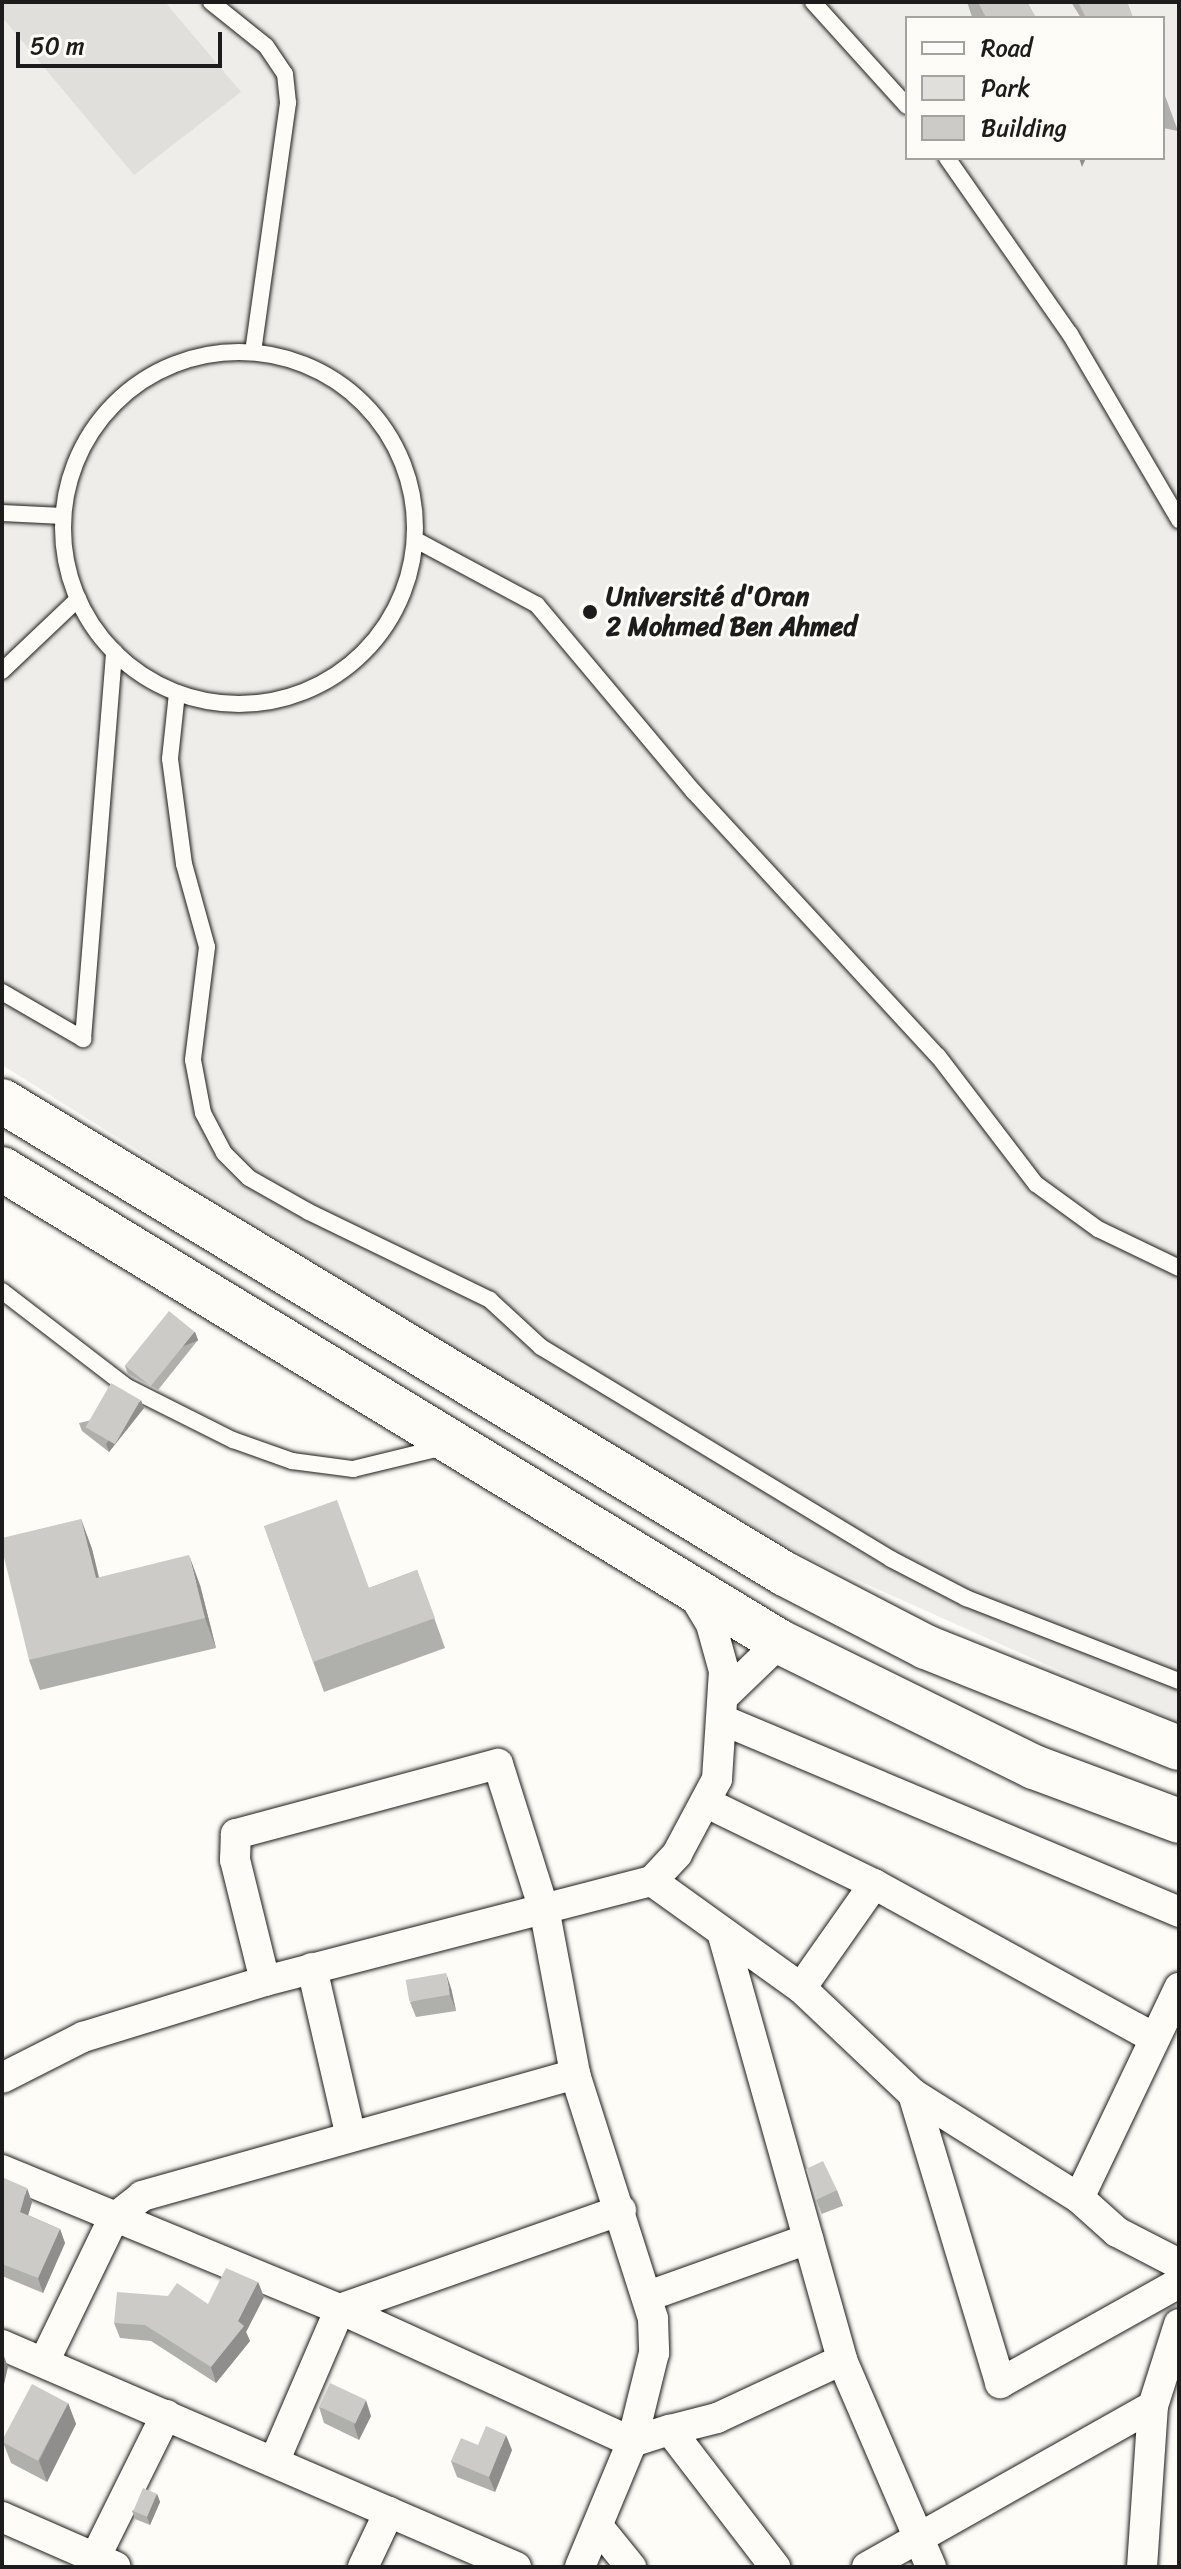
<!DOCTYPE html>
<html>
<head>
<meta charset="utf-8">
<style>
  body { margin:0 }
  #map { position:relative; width:1181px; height:2569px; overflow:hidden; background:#fdfcf7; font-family:Sriracha,sans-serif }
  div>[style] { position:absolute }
  .built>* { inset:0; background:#eeede9 }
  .green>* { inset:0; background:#e0dfdb }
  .roads { filter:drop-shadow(0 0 2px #1c1c1c) drop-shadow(0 0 2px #1c1c1c) }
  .service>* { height:16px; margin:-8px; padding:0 8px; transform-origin:8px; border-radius:8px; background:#fdfcf7 }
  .service>.ring { margin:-8px; padding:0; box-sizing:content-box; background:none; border:16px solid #fdfcf7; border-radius:50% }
  .minor>* { height:30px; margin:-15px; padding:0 15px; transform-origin:15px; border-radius:15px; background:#fdfcf7 }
  .trunk>* { height:44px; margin:-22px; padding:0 22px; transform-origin:22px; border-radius:22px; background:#fdfcf7 }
  .wall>* { inset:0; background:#afafac; transform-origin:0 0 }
  .shaded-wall>* { inset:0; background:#8f8e8c; transform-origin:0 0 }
  .building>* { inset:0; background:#cccbc8; transform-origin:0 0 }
  .dots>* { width:22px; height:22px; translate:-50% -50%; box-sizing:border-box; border:4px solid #fdfcf7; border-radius:50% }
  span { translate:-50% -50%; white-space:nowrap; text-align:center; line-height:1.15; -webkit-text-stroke:6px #fdfcf7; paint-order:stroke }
  .poi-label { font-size:26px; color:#1c1c1c; font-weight:700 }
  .left { translate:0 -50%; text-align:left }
  .frame { position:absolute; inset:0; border:4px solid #1c1c1c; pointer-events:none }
  .legend { position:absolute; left:905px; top:16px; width:260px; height:144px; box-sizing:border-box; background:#fdfcf7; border:2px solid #a3a29f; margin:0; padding:10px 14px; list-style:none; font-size:24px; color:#1c1c1c }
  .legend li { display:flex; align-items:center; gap:16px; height:40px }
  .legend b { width:40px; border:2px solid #a3a29f }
  .scale { position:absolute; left:16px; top:32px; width:206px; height:36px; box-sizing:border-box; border:4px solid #1c1c1c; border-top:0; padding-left:10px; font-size:24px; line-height:28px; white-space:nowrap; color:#1c1c1c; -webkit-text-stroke:6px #fdfcf7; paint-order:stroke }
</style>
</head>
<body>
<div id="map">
  <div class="built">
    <i style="clip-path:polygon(evenodd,2px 2px,1179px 2px,1179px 1724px,808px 1558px,558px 1414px,2px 1065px,2px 2px,907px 18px,1163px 18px,1163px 158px,907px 158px,907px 18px)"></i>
  </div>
  <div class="green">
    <i style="clip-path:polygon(2px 2px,165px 2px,241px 92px,134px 175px,2px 17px)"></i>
  </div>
  <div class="roads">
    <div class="service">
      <i style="left:211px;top:2px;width:70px;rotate:38.7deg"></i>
      <i style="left:266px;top:46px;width:34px;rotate:56deg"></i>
      <i style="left:285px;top:74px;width:29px;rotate:84deg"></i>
      <i style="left:288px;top:103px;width:250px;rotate:98deg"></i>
      <i style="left:813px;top:2px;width:140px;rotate:47.9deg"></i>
      <i style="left:947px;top:158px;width:215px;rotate:55.1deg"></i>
      <i style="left:1070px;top:334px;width:216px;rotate:59.6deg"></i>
      <i class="ring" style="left:63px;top:352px;width:336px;height:336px"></i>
      <i style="left:2px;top:513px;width:61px;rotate:2.8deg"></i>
      <i style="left:416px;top:540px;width:137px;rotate:28.2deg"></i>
      <i style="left:537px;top:605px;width:244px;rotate:50deg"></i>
      <i style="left:694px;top:792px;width:359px;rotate:47.3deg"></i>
      <i style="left:938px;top:1056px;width:161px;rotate:52.6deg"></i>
      <i style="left:1036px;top:1184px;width:77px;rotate:36deg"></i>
      <i style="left:1098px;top:1229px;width:90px;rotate:25.7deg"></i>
      <i style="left:2px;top:671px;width:105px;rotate:-43.5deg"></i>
      <i style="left:177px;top:693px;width:66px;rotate:96.1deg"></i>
      <i style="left:170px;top:759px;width:106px;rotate:82.4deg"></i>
      <i style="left:184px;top:864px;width:86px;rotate:74.5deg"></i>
      <i style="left:207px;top:947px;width:114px;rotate:97.1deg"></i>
      <i style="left:193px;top:1060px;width:54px;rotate:79.3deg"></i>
      <i style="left:203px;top:1113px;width:45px;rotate:62.3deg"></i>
      <i style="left:224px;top:1153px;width:35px;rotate:45deg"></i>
      <i style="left:249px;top:1178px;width:69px;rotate:29.5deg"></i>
      <i style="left:309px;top:1212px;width:201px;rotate:25.9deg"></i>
      <i style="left:490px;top:1300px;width:69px;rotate:42.7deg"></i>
      <i style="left:541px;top:1347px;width:409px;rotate:31.2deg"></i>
      <i style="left:891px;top:1559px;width:85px;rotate:27.5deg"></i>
      <i style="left:966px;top:1598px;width:229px;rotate:21.3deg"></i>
      <i style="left:2px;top:992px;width:94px;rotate:30.1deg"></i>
      <i style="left:83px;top:1039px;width:389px;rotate:-85.4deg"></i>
      <i style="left:2px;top:1291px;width:158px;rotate:37.5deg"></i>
      <i style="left:127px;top:1387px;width:119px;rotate:26.6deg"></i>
      <i style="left:233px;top:1440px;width:63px;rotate:19.6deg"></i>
      <i style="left:292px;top:1461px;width:62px;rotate:7.5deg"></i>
      <i style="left:353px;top:1469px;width:94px;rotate:-13.6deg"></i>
    </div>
    <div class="minor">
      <i style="left:725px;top:1695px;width:76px;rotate:-43.9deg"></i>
      <i style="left:725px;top:1721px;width:493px;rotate:22.8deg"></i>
      <i style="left:709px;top:1804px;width:183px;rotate:25.9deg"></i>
      <i style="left:874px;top:1884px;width:317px;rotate:28.8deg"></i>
      <i style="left:652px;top:1881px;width:183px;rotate:35.7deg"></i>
      <i style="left:801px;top:1988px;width:154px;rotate:43.4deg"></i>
      <i style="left:913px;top:2094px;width:196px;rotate:32.1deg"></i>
      <i style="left:1079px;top:2198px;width:51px;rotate:41.8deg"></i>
      <i style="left:1117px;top:2232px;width:70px;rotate:27.3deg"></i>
      <i style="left:722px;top:1932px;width:445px;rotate:74.3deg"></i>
      <i style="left:842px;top:2360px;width:225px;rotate:66.7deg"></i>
      <i style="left:312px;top:1968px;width:168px;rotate:77deg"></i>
      <i style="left:265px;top:1981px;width:125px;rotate:-103.9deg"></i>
      <i style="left:235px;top:1860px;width:26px;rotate:-88deg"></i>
      <i style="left:236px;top:1834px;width:271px;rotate:-15deg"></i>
      <i style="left:498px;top:1764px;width:156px;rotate:72.5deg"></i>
      <i style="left:545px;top:1913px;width:164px;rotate:79.4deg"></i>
      <i style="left:575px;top:2074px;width:257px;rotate:72.3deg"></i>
      <i style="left:653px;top:2319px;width:34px;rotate:88deg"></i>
      <i style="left:654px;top:2353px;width:92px;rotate:103.9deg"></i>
      <i style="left:632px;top:2442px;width:135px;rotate:112.6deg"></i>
      <i style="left:801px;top:1988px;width:127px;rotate:-54.9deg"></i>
      <i style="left:2px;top:2078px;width:91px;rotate:-26.8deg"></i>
      <i style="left:83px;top:2037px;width:190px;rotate:-17.1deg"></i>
      <i style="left:265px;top:1981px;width:400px;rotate:-14.5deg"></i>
      <i style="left:652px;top:1881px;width:37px;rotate:-47deg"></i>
      <i style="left:677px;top:1854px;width:85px;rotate:-61.9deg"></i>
      <i style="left:717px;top:1779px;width:108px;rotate:-86.3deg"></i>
      <i style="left:724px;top:1671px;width:49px;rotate:-105.5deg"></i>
      <i style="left:711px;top:1624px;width:37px;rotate:-121deg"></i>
      <i style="left:913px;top:2094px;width:302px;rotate:73.2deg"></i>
      <i style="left:1000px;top:2383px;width:205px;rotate:-29.2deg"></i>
      <i style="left:2px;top:2170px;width:365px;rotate:22.4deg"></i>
      <i style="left:340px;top:2309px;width:321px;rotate:24.5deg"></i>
      <i style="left:632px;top:2442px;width:40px;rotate:-18deg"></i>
      <i style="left:670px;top:2430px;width:173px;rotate:52.5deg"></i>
      <i style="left:1079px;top:2198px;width:233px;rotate:-64.5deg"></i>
      <i style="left:648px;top:2296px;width:170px;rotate:-19.6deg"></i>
      <i style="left:2px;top:2345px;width:560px;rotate:23.36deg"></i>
      <i style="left:44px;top:2362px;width:159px;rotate:-64.2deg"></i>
      <i style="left:113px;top:2219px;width:37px;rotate:-38deg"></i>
      <i style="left:142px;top:2196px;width:450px;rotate:-15.7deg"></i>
      <i style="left:670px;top:2430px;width:49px;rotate:-14.3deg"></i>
      <i style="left:717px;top:2418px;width:138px;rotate:-24.9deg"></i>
      <i style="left:274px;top:2462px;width:167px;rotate:-66.7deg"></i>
      <i style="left:340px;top:2309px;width:298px;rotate:-19.4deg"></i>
      <i style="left:2px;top:2517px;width:124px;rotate:23.7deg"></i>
      <i style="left:601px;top:2530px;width:48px;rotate:51deg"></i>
      <i style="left:95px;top:2558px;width:160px;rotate:-63.6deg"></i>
      <i style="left:363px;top:2567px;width:61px;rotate:-64.7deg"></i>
      <i style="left:867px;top:2567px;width:328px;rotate:-29.4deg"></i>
      <i style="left:1142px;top:2567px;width:161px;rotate:-86.1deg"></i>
      <i style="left:1153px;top:2406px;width:86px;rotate:-72.4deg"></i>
    </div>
    <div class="trunk">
      <i style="left:2px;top:1101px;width:915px;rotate:31.14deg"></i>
      <i style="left:785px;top:1574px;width:159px;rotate:27.4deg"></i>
      <i style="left:926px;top:1647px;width:272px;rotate:21.8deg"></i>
      <i style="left:2px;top:1169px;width:911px;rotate:31.3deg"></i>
      <i style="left:780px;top:1642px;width:283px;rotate:26.2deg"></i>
      <i style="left:1034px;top:1767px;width:155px;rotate:20.4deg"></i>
    </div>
  </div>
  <div class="wall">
    <i style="clip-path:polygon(967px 2px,1027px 2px,1036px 18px,974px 18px,972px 17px)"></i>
    <i style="clip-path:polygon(1071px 2px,1127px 2px,1133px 18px,1081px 18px)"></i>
    <i style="clip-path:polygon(1163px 91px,1167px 101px,1178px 131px,1163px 128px)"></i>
    <i style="clip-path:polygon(195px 1332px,198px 1340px,158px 1390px,128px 1374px,125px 1366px)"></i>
    <i style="clip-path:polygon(144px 1408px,109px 1452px,82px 1431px,79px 1423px)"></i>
    <i style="clip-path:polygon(81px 1519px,92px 1549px,99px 1577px,200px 1585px,216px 1648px,40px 1690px,29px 1660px)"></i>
    <i style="clip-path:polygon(264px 1526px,369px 1588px,417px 1570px,445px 1648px,324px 1692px)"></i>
    <i style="clip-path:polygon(451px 1988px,456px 2011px,416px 2017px,410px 2002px)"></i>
    <i style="clip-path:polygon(2px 2185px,32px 2202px,28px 2215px,60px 2229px,65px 2243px,43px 2293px,2px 2276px)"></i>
    <i style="left:837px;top:2190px;width:17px;height:23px;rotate:69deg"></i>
    <i style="clip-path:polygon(258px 2282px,264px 2297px,246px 2332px,250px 2341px,216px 2383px,151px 2341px,120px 2338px,114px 2323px,208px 2304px)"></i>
    <i style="clip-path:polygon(68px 2403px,76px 2424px,47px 2482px,11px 2463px,3px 2442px)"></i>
    <i style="clip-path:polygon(319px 2407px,371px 2416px,359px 2440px,324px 2423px)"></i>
    <i style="clip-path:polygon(478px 2445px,512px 2450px,495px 2492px,457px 2477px,451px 2461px)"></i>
    <i style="clip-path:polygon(157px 2494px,160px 2502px,150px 2525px,135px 2519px,132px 2511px)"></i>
  </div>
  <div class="shaded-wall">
    <i style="clip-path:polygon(1079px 158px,1086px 158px,1082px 167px)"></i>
    <i style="left:195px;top:1332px;width:9px;height:64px;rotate:69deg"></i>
    <i style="clip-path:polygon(141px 1400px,144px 1408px,109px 1452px,106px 1444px)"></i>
    <i style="clip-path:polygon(81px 1519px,92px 1549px,106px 1608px,96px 1578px)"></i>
    <i style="clip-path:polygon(189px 1555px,200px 1585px,216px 1648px,205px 1618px)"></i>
    <i style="clip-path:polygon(446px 1973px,451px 1988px,456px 2011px,450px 1995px)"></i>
    <i style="clip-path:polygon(27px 2188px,32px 2202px,25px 2226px,20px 2212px)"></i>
    <i style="clip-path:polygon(60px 2229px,65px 2243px,43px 2293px,38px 2278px)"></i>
    <i style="clip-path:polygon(258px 2282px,264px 2297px,246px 2332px,250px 2341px,216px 2383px,211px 2367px,238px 2321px)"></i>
    <i style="clip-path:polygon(2px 2351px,8px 2367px,2px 2393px)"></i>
    <i style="clip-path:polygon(366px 2400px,371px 2416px,359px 2440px,354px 2425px)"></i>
    <i style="clip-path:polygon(68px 2403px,76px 2424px,47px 2482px,39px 2461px)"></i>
    <i style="clip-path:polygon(506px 2435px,512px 2450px,495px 2492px,489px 2477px)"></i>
    <i style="clip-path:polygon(157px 2494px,160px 2502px,150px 2525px,147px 2517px)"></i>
  </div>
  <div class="building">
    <i style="clip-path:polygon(978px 2px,1027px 2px,1036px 18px,986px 18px)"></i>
    <i style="clip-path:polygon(1078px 2px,1127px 2px,1133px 18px,1086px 18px)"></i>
    <i style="left:169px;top:1311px;width:33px;height:70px;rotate:39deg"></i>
    <i style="left:111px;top:1383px;width:34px;height:51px;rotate:30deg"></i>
    <i style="clip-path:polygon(337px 1500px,369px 1588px,417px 1570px,435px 1618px,313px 1662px,264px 1526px)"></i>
    <i style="clip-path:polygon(81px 1519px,96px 1578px,189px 1555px,205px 1618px,29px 1660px,2px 1549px,2px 1538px)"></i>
    <i style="left:446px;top:1973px;width:22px;height:41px;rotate:80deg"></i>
    <i style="clip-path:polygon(823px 2161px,837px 2190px,816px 2200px,806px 2169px)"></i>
    <i style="clip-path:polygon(4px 2178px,27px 2188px,20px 2212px,60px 2229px,38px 2278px,2px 2264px,2px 2185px)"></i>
    <i style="clip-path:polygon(226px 2268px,258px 2282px,238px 2321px,244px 2326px,211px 2367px,145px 2325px,114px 2323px,117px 2292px,168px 2296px,177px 2283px,208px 2304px)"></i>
    <i style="left:330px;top:2383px;width:40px;height:26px;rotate:25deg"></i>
    <i style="left:32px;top:2384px;width:41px;height:65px;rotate:28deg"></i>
    <i style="clip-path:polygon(486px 2426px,506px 2435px,489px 2477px,451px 2461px,461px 2438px,478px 2445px)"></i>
    <i style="left:143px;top:2488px;width:15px;height:25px;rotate:23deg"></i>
  </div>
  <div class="dots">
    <i style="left:590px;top:612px;background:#1c1c1c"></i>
  </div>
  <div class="poi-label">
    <span class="left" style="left:606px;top:612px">Université d'Oran<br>2 Mohmed Ben Ahmed</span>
  </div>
  <div class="frame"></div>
  <ul class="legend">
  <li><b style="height:10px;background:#fdfcf7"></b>Road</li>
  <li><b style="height:22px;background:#e0dfdb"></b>Park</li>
  <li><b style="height:22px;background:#cccbc8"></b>Building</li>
  </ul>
  <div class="scale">50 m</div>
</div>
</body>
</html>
